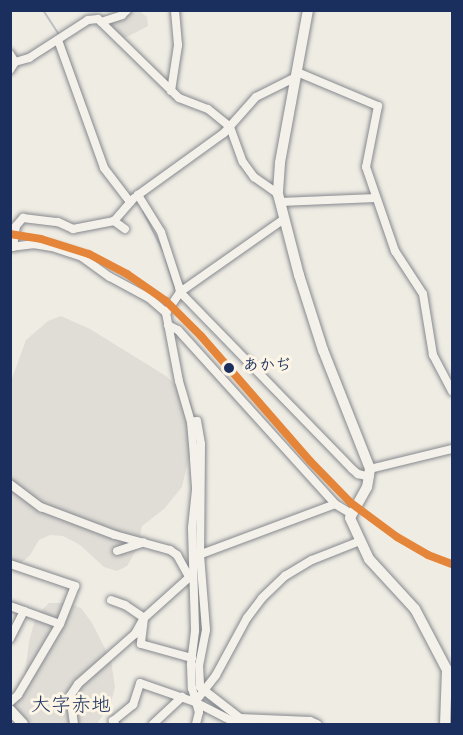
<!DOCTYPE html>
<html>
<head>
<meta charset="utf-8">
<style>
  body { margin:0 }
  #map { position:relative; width:463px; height:735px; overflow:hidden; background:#efece4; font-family:"Gochi Hand","Klee One",sans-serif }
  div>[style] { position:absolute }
  .green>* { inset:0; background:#e0ddd7 }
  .stream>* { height:2px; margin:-1px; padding:0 1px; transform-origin:1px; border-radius:1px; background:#bebfc2 }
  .roads { filter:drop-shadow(0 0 2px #86898e) drop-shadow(0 0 2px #86898e) }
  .street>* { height:8px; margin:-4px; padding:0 4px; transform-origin:4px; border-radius:4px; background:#f4f1eb }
  .secondary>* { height:10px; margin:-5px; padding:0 5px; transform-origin:5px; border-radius:5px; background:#f4f1eb }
  .rail-1>* { height:8px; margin:-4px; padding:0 4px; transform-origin:4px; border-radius:4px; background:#e58539 }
  .dots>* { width:16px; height:16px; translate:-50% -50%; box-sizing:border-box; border:3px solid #fcf5e5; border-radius:50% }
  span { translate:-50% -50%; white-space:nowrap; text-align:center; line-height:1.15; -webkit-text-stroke:6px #fcf5e5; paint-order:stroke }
  .stop-label { font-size:16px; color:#1b2f5e; font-weight:700 }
  .left { translate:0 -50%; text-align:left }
  .quarter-label { font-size:20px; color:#1b2f5e }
  .frame { position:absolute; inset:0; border:12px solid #1b2f5e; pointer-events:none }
</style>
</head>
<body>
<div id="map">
  <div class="green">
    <i style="clip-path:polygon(138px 10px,147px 17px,148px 26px,123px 39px,108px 25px,130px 11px)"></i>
    <i style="clip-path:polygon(61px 316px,90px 329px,166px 376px,181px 390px,188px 409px,189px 457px,182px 487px,164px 509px,142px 526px,138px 547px,127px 566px,117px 571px,104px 567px,80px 545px,63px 536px,50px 535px,39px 540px,30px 555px,20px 564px,11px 562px,10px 384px,26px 340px,48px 321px)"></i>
    <i style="clip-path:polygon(49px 603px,68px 603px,81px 608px,92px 623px,111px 660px,115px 687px,111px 703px,97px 724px,11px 724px,11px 700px,24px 680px,29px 642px,36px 616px)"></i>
  </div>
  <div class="stream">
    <i style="left:43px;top:10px;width:31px;rotate:57deg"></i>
    <i style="left:62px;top:40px;width:72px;rotate:70.6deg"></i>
    <i style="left:143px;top:211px;width:45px;rotate:63.4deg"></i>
    <i style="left:166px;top:260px;width:30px;rotate:73deg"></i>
    <i style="left:181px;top:375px;width:15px;rotate:74deg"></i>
    <i style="left:189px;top:401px;width:18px;rotate:74deg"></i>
    <i style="left:197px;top:442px;width:12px;rotate:90deg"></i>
    <i style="left:196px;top:663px;width:35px;rotate:-80deg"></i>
    <i style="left:202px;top:629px;width:16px;rotate:-94deg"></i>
    <i style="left:206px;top:699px;width:24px;rotate:38deg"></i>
    <i style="left:295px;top:724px;width:6px"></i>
  </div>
  <div class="roads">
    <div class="street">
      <i style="left:101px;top:22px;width:22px;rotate:-18deg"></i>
      <i style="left:122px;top:15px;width:7px;rotate:-45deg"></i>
      <i style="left:58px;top:40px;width:136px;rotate:70.2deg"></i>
      <i style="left:104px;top:168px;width:43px;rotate:52.6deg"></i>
      <i style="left:10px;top:54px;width:9px;rotate:58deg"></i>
      <i style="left:15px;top:62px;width:15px;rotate:-16deg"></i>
      <i style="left:29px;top:58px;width:70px;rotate:-32.8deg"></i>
      <i style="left:88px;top:20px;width:10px;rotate:-6deg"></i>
      <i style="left:98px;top:19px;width:113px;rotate:44.3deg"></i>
      <i style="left:179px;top:98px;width:31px;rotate:21deg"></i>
      <i style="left:208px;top:109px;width:28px;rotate:39deg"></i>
      <i style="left:230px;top:127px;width:37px;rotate:70deg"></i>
      <i style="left:243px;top:162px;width:19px;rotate:54deg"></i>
      <i style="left:254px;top:177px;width:29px;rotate:35deg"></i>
      <i style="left:10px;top:70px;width:9px;rotate:-58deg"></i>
      <i style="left:297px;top:72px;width:88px;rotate:22.8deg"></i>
      <i style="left:378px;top:106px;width:62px;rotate:101.1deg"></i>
      <i style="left:366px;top:167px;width:89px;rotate:71deg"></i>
      <i style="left:395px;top:251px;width:51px;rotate:56.9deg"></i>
      <i style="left:423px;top:294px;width:62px;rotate:80.7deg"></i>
      <i style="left:433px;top:355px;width:41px;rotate:62.2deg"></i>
      <i style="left:171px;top:91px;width:47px;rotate:-81.3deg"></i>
      <i style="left:178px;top:45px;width:35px;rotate:-95deg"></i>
      <i style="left:280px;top:202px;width:96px;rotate:-2.4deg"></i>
      <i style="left:284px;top:219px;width:127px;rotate:144.9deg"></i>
      <i style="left:180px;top:292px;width:247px;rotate:45.8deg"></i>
      <i style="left:352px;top:469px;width:8px;rotate:40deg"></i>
      <i style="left:358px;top:474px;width:12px;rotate:14deg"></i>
      <i style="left:125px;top:229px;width:14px;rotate:-144deg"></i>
      <i style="left:114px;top:221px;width:30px;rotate:-49deg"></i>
      <i style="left:10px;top:247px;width:23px;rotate:-7deg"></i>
      <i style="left:33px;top:244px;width:19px;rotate:9deg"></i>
      <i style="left:52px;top:247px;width:32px;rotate:18deg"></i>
      <i style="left:82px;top:257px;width:34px;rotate:36deg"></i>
      <i style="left:110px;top:277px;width:44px;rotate:28.3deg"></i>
      <i style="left:149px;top:298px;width:23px;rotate:41deg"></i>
      <i style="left:166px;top:313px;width:69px;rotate:79.2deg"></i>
      <i style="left:179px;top:381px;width:43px;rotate:73.7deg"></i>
      <i style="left:191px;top:422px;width:37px;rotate:85deg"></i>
      <i style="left:194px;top:459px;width:31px;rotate:86deg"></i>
      <i style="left:196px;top:490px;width:38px;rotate:96deg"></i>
      <i style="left:192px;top:528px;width:103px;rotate:88.3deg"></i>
      <i style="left:195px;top:631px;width:34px;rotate:97deg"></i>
      <i style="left:191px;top:665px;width:23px;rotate:88deg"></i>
      <i style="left:192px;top:688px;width:25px;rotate:74deg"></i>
      <i style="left:199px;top:712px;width:12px;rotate:104deg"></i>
      <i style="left:13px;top:247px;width:21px;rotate:-82deg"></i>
      <i style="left:16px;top:226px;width:11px;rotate:-49deg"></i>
      <i style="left:23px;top:218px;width:35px;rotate:7deg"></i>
      <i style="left:58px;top:222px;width:17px;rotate:25deg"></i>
      <i style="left:73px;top:229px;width:42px;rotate:-11deg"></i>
      <i style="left:166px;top:313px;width:25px;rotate:-56deg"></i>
      <i style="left:180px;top:292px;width:5px;rotate:-101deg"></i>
      <i style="left:179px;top:287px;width:58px;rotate:-108.1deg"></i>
      <i style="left:161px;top:232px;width:44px;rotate:-121.9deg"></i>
      <i style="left:138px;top:195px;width:106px;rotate:-35.8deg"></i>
      <i style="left:224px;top:133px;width:48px;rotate:-48.4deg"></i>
      <i style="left:256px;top:97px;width:45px;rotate:-26.6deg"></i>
      <i style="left:168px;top:325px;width:11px;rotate:27deg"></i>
      <i style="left:178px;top:330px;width:234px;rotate:47.9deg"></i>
      <i style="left:335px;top:504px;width:17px;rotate:31deg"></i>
      <i style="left:191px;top:422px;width:6px;rotate:-9deg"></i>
      <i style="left:197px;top:421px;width:23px;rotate:80deg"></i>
      <i style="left:201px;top:444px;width:111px;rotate:90.5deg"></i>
      <i style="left:200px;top:555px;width:75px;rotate:85.4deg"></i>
      <i style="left:206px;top:630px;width:36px;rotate:101deg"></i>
      <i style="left:199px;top:665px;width:22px;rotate:87deg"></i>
      <i style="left:200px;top:687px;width:51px;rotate:37.8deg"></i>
      <i style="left:240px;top:718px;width:70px;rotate:2.5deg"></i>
      <i style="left:310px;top:721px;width:8px;rotate:23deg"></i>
      <i style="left:370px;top:469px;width:84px;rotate:-13.7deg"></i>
      <i style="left:10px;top:484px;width:39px;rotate:37deg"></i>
      <i style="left:41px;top:507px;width:79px;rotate:20.7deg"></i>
      <i style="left:115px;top:535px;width:57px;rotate:15.3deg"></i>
      <i style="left:170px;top:550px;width:9px;rotate:36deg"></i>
      <i style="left:177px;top:555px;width:25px;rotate:61deg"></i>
      <i style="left:117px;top:551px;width:28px;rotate:-18deg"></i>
      <i style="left:196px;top:556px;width:148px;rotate:-20.5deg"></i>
      <i style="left:10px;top:564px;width:69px;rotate:18.7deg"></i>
      <i style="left:75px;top:586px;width:41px;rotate:111.5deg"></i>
      <i style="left:60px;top:624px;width:82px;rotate:120.6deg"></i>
      <i style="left:18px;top:695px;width:11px;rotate:139deg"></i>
      <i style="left:111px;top:600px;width:15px;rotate:20deg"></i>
      <i style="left:125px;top:605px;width:23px;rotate:34deg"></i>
      <i style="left:144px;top:618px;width:26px;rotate:97deg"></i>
      <i style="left:141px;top:644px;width:53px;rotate:15.4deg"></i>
      <i style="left:10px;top:606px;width:15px;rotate:20deg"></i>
      <i style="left:24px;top:611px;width:31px;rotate:117deg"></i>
      <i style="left:24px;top:611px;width:38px;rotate:20deg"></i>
      <i style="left:195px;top:702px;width:34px;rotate:-52deg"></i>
      <i style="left:216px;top:675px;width:65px;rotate:-61.5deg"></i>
      <i style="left:247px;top:618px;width:25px;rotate:-53deg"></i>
      <i style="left:262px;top:598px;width:32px;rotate:-44deg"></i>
      <i style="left:285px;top:576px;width:31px;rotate:-31deg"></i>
      <i style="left:312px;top:560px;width:52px;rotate:-21.6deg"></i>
      <i style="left:74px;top:724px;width:28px;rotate:-98deg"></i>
      <i style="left:70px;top:696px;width:14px;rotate:-56deg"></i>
      <i style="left:78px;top:684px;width:76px;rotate:-41.3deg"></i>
      <i style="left:135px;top:634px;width:18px;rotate:-61deg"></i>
      <i style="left:144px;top:618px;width:64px;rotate:-41.9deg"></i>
      <i style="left:115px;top:724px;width:4px;rotate:-124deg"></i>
      <i style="left:113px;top:721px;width:26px;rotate:-39deg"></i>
      <i style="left:133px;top:705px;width:23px;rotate:-72deg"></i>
      <i style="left:140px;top:683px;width:58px;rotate:19.1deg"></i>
      <i style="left:195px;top:702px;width:48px;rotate:27.1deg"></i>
      <i style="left:153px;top:724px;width:40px;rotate:-43deg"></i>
      <i style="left:245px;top:724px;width:12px"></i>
    </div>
    <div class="secondary">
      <i style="left:308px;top:10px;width:156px;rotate:100.4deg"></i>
      <i style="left:280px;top:163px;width:31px;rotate:94deg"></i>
      <i style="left:278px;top:194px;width:84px;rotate:75.5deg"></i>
      <i style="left:299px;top:275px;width:79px;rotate:72.3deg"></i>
      <i style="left:323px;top:350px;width:128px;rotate:68.4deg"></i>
      <i style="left:370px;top:469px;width:18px;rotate:99deg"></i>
      <i style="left:367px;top:487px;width:35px;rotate:119deg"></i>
      <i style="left:350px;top:518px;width:45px;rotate:65.1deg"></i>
      <i style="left:369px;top:559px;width:68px;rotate:47.4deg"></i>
      <i style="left:415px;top:609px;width:69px;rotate:62.3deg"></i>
      <i style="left:447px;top:670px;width:54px;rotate:92.1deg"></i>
      <i style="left:10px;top:710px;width:19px;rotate:47deg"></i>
    </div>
  </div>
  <div class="rail-1">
    <i style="left:10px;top:234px;width:31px;rotate:9deg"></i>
    <i style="left:41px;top:239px;width:50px;rotate:17.4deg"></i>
    <i style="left:89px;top:254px;width:43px;rotate:27.8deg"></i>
    <i style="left:127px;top:274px;width:47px;rotate:34.7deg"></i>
    <i style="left:166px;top:301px;width:49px;rotate:45deg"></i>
    <i style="left:201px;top:336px;width:166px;rotate:48.9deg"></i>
    <i style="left:310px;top:461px;width:59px;rotate:45.7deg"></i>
    <i style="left:351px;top:503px;width:57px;rotate:36.5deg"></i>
    <i style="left:397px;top:537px;width:36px;rotate:30deg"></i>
    <i style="left:428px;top:555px;width:26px;rotate:21deg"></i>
  </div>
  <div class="dots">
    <i style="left:229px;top:368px;background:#1b2f5e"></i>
  </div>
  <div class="stop-label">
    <span class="left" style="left:243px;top:368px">あかぢ</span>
  </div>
  <div class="quarter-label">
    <span style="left:71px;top:707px">大字赤地</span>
  </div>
  <div class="frame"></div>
</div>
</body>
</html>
